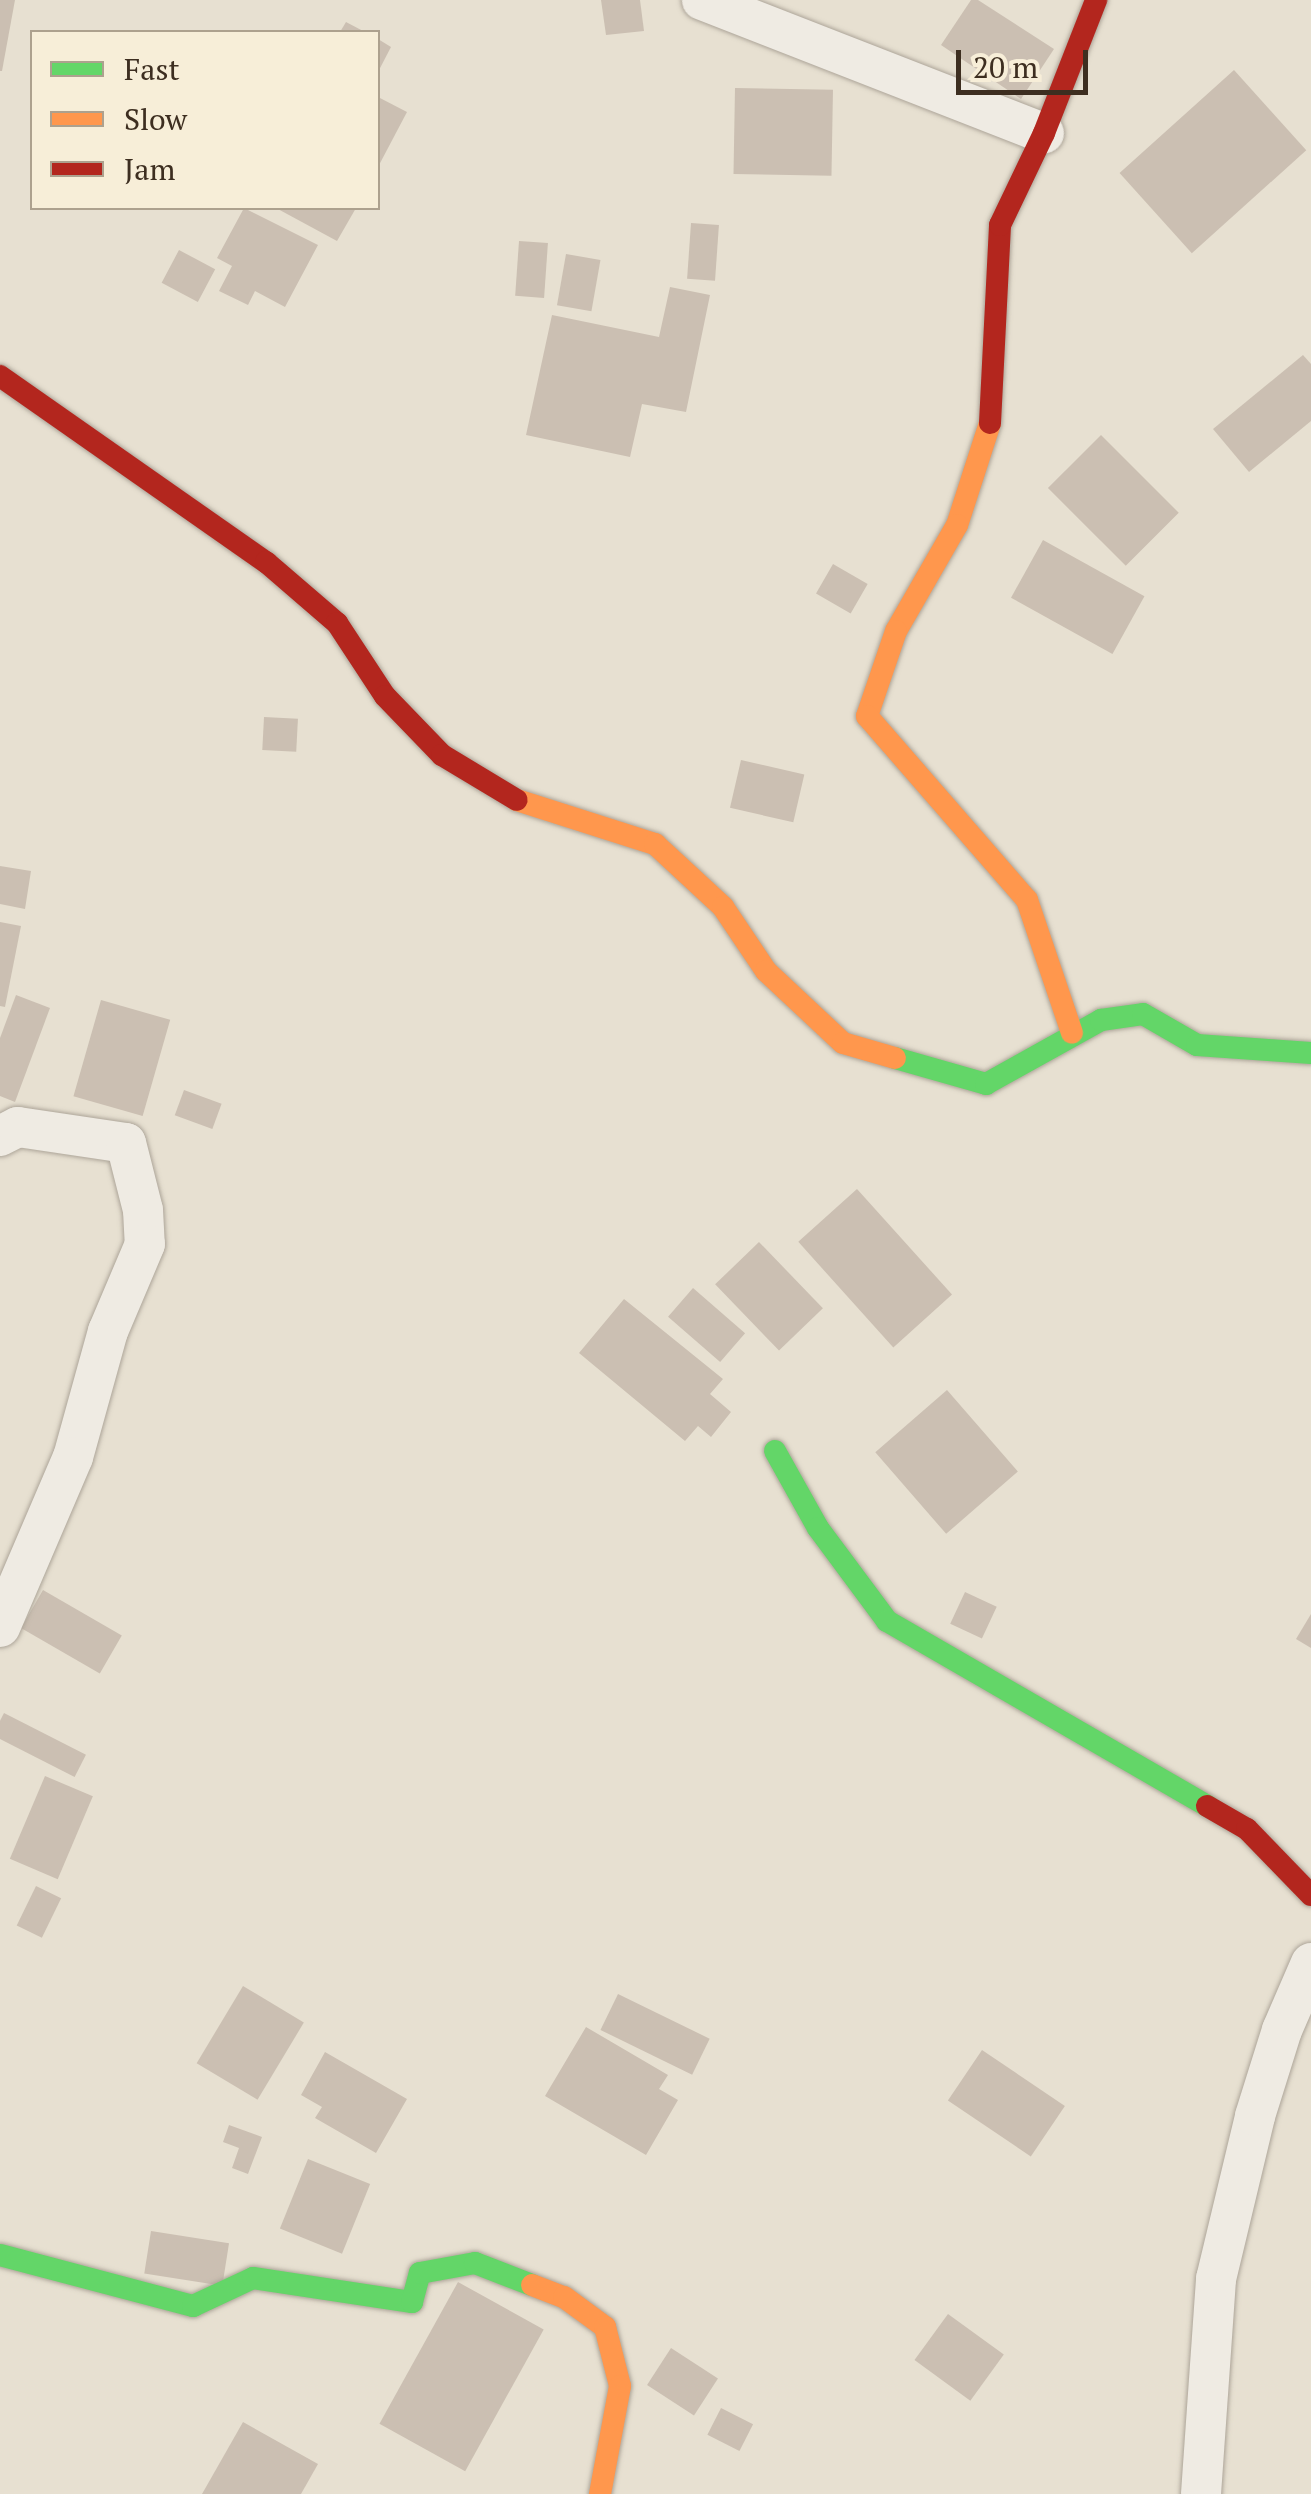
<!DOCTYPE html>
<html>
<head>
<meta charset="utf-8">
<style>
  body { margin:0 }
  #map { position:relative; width:1311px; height:2494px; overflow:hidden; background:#e7e0d1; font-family:"PT Serif",serif }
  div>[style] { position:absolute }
  .building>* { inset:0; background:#cbbfb2; transform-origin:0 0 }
  .roads { filter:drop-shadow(0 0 2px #ada599) drop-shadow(0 0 2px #ada599) }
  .street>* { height:40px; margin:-20px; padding:0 20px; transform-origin:20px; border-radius:20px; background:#efebe3 }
  .fast>* { height:22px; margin:-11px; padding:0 11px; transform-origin:11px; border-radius:11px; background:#63d668 }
  .slow>* { height:22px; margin:-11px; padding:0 11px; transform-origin:11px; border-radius:11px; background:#ff974d }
  .jam>* { height:22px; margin:-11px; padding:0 11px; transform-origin:11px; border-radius:11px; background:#b3261e }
  span { translate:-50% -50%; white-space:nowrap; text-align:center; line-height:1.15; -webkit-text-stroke:8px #f7eed8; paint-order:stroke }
  .legend { position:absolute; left:30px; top:30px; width:350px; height:180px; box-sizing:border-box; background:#f7eed8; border:2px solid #ada18e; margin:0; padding:12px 18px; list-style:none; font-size:30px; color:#3d2e20 }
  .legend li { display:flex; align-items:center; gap:20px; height:50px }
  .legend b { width:50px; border:2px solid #ada18e }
  .scale { position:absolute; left:956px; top:50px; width:132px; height:45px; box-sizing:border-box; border:5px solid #3d2e20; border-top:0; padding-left:12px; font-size:30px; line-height:35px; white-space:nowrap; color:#3d2e20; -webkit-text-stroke:8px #f7eed8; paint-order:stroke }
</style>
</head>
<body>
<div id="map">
  <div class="building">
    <i style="clip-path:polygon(0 0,15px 0,2px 71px,0 71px)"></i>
    <i style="clip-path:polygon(601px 0,640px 0,644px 31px,606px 35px)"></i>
    <i style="clip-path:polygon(971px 0,978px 0,1054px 49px,1021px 99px,941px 45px)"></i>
    <i style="clip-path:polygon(346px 22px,365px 32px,340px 32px)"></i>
    <i style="clip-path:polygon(378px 39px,391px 47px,378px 72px)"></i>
    <i style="left:1234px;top:70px;width:108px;height:154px;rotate:48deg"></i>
    <i style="left:735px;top:88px;width:98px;height:86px;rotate:1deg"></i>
    <i style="clip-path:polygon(378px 97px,407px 112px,378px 167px)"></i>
    <i style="clip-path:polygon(244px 208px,318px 245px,285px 307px,255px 291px,248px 305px,219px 291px,232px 266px,217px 258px)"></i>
    <i style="clip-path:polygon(276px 208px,356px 208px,337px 241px)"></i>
    <i style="left:691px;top:223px;width:28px;height:56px;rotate:4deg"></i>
    <i style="left:519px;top:241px;width:29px;height:55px;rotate:4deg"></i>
    <i style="left:179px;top:250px;width:41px;height:37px;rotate:28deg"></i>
    <i style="left:566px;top:254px;width:35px;height:52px;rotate:10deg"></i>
    <i style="clip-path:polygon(670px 287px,710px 295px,686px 412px,642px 404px,630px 457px,526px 435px,552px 315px,659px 337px)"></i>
    <i style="clip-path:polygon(1303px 355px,1311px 364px,1311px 421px,1249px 472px,1213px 429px)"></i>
    <i style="left:1101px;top:435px;width:110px;height:75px;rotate:45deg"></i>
    <i style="left:1043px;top:540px;width:116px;height:66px;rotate:29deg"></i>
    <i style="left:833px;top:564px;width:40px;height:34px;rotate:30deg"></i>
    <i style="left:264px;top:717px;width:34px;height:33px;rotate:3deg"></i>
    <i style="left:741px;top:760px;width:65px;height:49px;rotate:13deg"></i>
    <i style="clip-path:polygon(0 866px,31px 871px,25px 909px,0 904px)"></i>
    <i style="clip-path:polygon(0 922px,21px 926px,5px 1007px,0 1006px)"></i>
    <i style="clip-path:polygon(16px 995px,50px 1008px,15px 1102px,0 1096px,0 1038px)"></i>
    <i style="left:101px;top:1000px;width:72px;height:100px;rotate:16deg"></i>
    <i style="left:184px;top:1090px;width:40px;height:27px;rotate:20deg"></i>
    <i style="left:857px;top:1189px;width:142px;height:79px;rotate:48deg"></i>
    <i style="left:759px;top:1242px;width:92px;height:61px;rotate:46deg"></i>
    <i style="left:693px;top:1288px;width:69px;height:38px;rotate:41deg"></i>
    <i style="clip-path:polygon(624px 1299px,723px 1379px,710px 1394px,731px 1412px,711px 1437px,698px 1426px,685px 1441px,579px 1353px)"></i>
    <i style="left:947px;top:1390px;width:108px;height:95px;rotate:49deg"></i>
    <i style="left:43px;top:1590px;width:91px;height:44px;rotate:30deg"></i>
    <i style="left:965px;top:1592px;width:35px;height:35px;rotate:25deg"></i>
    <i style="clip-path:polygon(1311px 1614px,1311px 1648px,1296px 1639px)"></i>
    <i style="left:4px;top:1713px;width:92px;height:25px;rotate:27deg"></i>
    <i style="left:45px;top:1776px;width:52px;height:90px;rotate:23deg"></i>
    <i style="left:36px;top:1886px;width:28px;height:44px;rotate:26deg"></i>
    <i style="left:243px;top:1986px;width:71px;height:90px;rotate:31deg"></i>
    <i style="left:618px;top:1994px;width:102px;height:40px;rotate:26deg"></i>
    <i style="clip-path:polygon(586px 2027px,668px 2075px,659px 2089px,678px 2100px,646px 2155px,545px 2096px)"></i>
    <i style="left:982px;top:2050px;width:100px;height:61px;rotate:34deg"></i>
    <i style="clip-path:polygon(325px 2052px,407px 2099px,376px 2153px,315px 2118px,322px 2107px,301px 2095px)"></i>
    <i style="clip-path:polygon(229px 2125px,262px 2137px,248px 2174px,232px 2168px,239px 2148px,223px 2142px)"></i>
    <i style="left:308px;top:2159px;width:67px;height:75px;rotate:22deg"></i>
    <i style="left:151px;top:2231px;width:79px;height:43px;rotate:9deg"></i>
    <i style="left:458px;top:2282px;width:98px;height:162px;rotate:29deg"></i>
    <i style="left:948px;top:2314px;width:69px;height:57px;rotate:36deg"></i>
    <i style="left:671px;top:2348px;width:56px;height:44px;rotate:33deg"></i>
    <i style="left:721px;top:2408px;width:36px;height:30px;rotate:27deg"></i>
    <i style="clip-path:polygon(243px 2422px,318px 2464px,301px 2494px,202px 2494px)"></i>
  </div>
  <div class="roads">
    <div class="street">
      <i style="left:702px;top:0;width:367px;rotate:21.3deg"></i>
      <i style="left:0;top:1136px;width:20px;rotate:-27deg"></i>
      <i style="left:18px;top:1127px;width:109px;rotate:8.4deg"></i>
      <i style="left:126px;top:1143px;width:69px;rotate:75.8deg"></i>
      <i style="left:143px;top:1210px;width:34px;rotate:87deg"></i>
      <i style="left:145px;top:1244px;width:95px;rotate:113deg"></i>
      <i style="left:108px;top:1331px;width:131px;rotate:105.5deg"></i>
      <i style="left:73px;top:1457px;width:185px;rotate:113.2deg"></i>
      <i style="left:1201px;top:2494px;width:216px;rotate:-86deg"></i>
      <i style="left:1216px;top:2279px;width:168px;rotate:-76.5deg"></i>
      <i style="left:1255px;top:2116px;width:90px;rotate:-72.6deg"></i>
      <i style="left:1282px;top:2030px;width:73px;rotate:-66.6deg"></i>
    </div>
    <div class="fast">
      <i style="left:895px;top:1058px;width:95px;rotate:15.9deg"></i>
      <i style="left:986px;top:1084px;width:132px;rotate:-29.1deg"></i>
      <i style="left:1101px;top:1020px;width:42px;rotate:-8.1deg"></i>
      <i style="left:1143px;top:1014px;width:62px;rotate:29.9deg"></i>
      <i style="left:1197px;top:1045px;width:114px;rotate:4deg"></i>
      <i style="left:775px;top:1451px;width:88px;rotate:60.8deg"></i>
      <i style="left:818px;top:1528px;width:116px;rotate:53.4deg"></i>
      <i style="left:887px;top:1621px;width:370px;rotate:30deg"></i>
      <i style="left:0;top:2255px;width:200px;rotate:14.8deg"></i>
      <i style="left:193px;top:2306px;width:66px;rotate:-25deg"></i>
      <i style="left:253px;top:2278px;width:161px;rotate:8.6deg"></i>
      <i style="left:412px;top:2302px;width:30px;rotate:-75deg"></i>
      <i style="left:420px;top:2273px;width:56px;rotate:-10.3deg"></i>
      <i style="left:475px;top:2263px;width:61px;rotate:21.1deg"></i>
    </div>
    <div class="slow">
      <i style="left:990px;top:423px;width:107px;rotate:107.9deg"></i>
      <i style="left:957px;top:525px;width:122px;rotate:119.9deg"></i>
      <i style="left:896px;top:631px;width:90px;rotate:108.8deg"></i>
      <i style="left:867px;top:716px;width:244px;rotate:49deg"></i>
      <i style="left:1027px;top:900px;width:140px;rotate:71.3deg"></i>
      <i style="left:517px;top:800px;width:145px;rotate:17.7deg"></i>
      <i style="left:655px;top:844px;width:93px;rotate:42.8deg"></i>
      <i style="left:723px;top:907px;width:77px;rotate:56.1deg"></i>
      <i style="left:766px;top:971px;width:105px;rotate:43.1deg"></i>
      <i style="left:843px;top:1043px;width:54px;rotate:16.1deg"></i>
      <i style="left:532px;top:2285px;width:34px;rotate:21deg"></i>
      <i style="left:564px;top:2297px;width:51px;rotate:36.2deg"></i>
      <i style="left:605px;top:2327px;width:61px;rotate:75.7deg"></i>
      <i style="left:620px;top:2386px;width:110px;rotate:100.5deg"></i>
    </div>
    <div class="jam">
      <i style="left:0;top:376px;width:325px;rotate:35deg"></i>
      <i style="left:266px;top:562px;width:94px;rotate:40.7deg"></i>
      <i style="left:337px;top:623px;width:87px;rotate:56.7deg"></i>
      <i style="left:385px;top:696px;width:82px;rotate:46deg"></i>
      <i style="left:442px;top:755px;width:87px;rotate:31deg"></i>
      <i style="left:990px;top:423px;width:198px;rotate:-87.1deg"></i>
      <i style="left:1000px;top:225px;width:102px;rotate:-64.4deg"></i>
      <i style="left:1044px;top:133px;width:143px;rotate:-68.6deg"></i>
      <i style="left:1207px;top:1806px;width:46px;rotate:29.9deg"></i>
      <i style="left:1247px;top:1829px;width:92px;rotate:45.9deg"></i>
    </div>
  </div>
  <ul class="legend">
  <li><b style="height:12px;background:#63d668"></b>Fast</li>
  <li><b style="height:12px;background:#ff974d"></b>Slow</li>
  <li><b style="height:12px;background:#b3261e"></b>Jam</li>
  </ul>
  <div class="scale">20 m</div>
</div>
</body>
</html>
